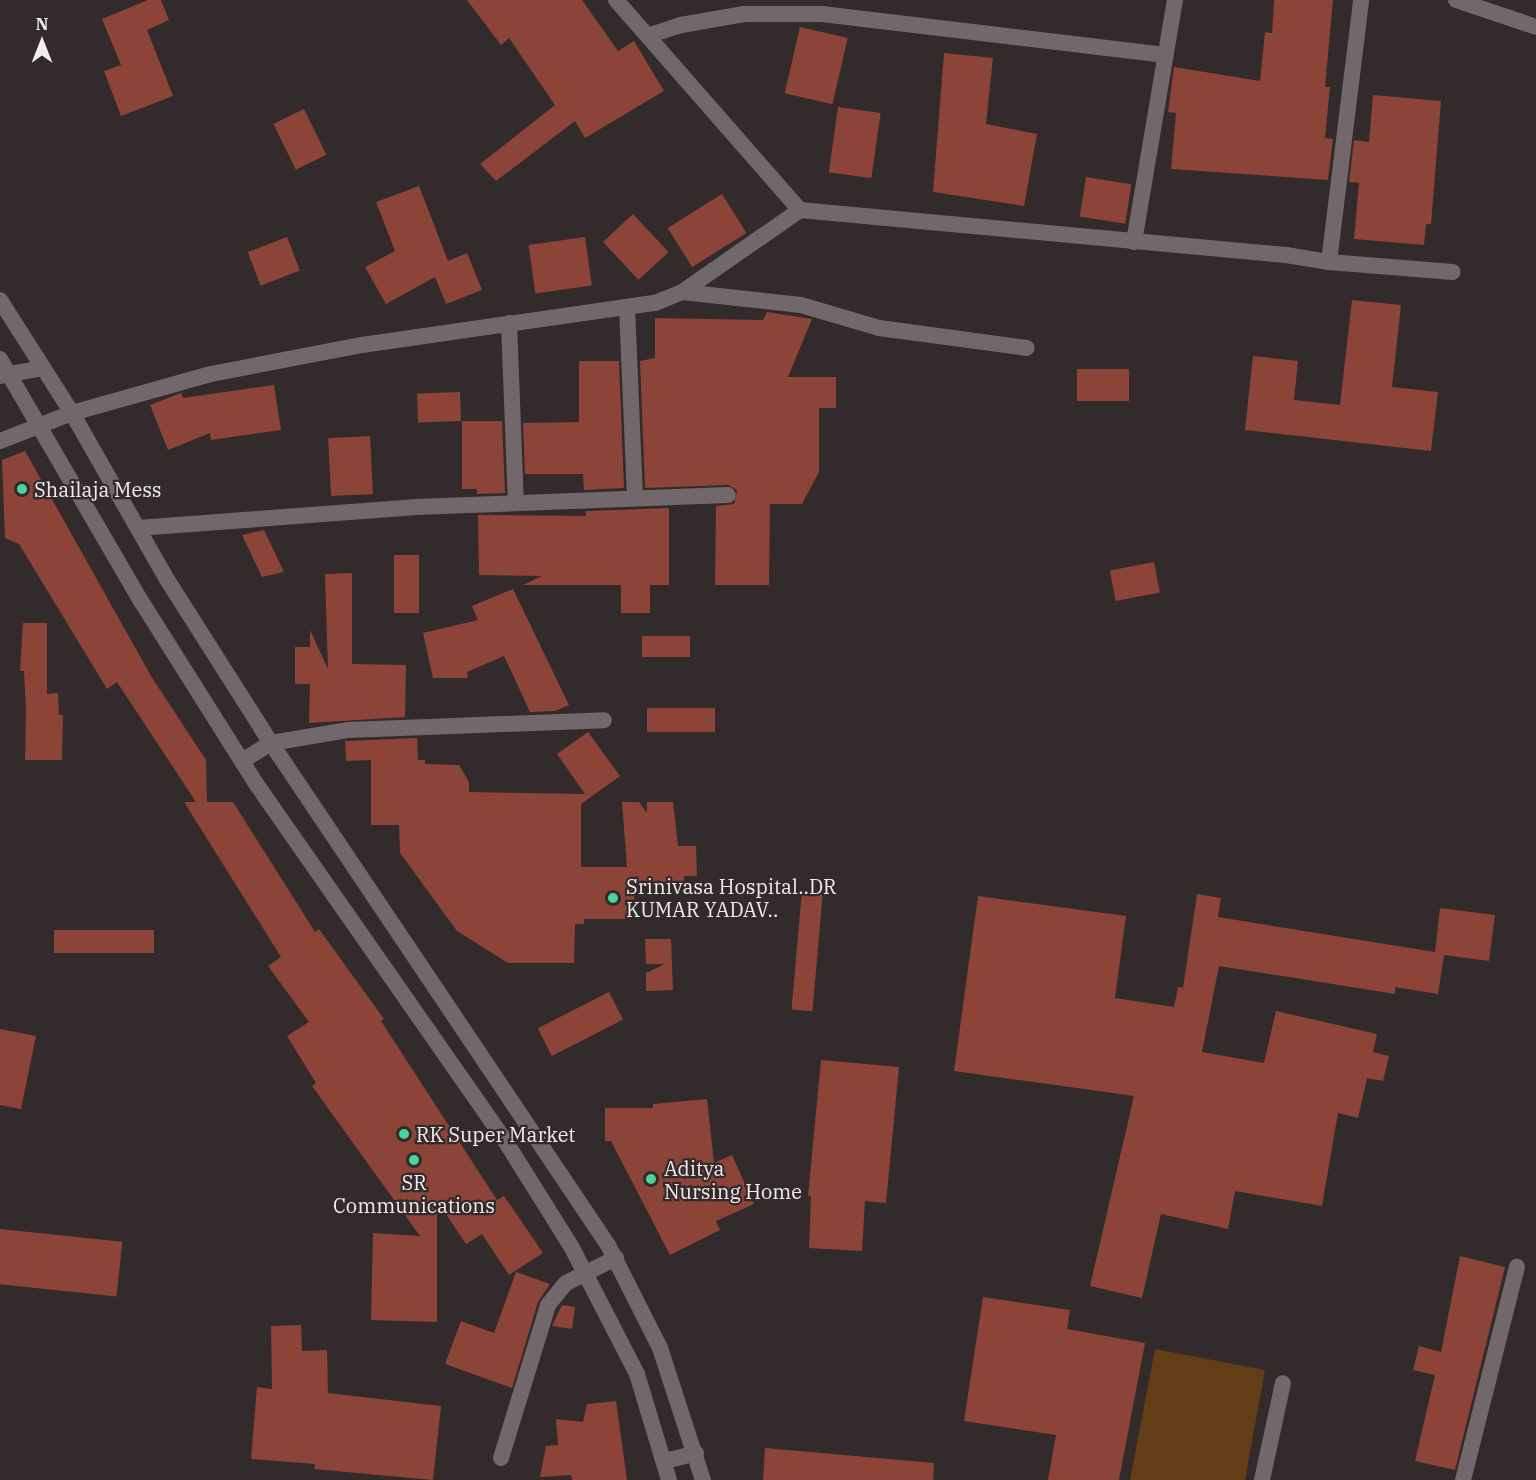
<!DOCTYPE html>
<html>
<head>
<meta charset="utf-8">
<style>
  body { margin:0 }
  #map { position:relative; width:1536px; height:1480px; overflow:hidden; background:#332a2c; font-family:"IBM Plex Serif",serif }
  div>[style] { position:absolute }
  .green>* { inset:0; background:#623d15 }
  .building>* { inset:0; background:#8b4437; transform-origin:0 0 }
  .minor>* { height:16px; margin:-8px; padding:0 8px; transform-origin:8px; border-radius:8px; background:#72686b }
  .tertiary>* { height:16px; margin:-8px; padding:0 8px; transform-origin:8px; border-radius:8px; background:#72686b }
  .dots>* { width:16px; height:16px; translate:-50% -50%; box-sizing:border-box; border:3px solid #332a2c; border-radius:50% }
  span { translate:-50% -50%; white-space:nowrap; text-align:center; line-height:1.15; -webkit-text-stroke:4.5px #332a2c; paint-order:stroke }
  .poi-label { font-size:20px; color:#f2eced }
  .left { translate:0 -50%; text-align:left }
  .north { position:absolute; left:12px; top:12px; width:60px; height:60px; -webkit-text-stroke:4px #332a2c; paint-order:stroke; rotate:0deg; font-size:16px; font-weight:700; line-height:24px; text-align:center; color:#f2eced }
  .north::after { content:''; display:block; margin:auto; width:21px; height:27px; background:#f2eced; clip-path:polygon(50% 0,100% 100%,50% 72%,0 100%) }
</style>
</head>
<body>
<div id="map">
  <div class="green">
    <i style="clip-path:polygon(1155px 1349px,1265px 1370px,1245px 1480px,1130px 1480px)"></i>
  </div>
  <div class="building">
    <i style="clip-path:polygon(148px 0,161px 0,169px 20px,147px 30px,173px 96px,121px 116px,104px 71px,121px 65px,102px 19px)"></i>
    <i style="clip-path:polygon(467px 0,582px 0,618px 51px,634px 41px,664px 91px,585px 138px,575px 121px,496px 181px,480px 164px,555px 105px,509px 38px,501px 45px)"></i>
    <i style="clip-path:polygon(1274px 0,1333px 0,1325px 87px,1330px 87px,1325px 138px,1333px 139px,1328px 180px,1171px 169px,1176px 113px,1168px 112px,1174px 67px,1260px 81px,1265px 32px,1272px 33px)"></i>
    <i style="left:800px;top:27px;width:49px;height:68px;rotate:13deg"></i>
    <i style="clip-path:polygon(944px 53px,993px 58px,986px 124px,1037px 134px,1024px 206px,933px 192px)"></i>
    <i style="clip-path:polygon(1373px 95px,1441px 101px,1431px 224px,1426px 224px,1424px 245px,1354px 239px,1359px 183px,1349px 182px,1354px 140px,1369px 142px)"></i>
    <i style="left:838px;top:107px;width:43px;height:66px;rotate:8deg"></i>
    <i style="left:304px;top:109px;width:51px;height:34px;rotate:64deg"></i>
    <i style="left:1086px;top:177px;width:46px;height:40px;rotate:9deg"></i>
    <i style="clip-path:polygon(419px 186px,448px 261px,467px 253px,482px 290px,446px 304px,435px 277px,386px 304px,365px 267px,395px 251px,376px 202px)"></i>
    <i style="left:722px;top:194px;width:46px;height:64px;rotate:58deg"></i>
    <i style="left:633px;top:214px;width:52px;height:41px;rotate:47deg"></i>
    <i style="left:287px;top:237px;width:36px;height:42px;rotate:69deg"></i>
    <i style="left:585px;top:237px;width:49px;height:57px;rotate:82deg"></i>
    <i style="clip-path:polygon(1352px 300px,1401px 305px,1392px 387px,1438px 392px,1431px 451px,1245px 430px,1253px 356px,1298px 361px,1294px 400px,1340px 405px)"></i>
    <i style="clip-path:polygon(767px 312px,812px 319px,788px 377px,836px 377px,836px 408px,819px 408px,819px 472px,802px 504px,770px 504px,769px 585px,715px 585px,716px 506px,734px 504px,737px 490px,728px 485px,645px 488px,640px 361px,655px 358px,655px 318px,763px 320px)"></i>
    <i style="clip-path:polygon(579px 361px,619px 361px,624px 488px,584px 490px,583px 474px,525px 474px,523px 423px,579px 422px)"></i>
    <i style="left:1077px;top:369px;width:52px;height:32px"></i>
    <i style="clip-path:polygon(274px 385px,281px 430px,211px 440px,210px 433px,168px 450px,150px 405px,181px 393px,183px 398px)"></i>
    <i style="left:460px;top:392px;width:29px;height:43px;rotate:88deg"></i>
    <i style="clip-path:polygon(462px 421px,502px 421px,505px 493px,477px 494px,477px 489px,462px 489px)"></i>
    <i style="left:370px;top:436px;width:58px;height:42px;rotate:87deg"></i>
    <i style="clip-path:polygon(25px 451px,151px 676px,206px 760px,207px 802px,233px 802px,315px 932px,319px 929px,384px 1019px,381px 1021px,497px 1200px,504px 1196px,543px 1253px,509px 1275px,482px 1234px,466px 1244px,437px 1201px,437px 1322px,371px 1320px,373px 1233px,420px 1236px,312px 1086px,316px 1083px,287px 1036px,309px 1022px,268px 966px,281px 957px,184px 802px,196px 802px,117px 682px,107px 689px,19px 544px,5px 538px,2px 460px)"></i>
    <i style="clip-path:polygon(669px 508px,669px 585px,650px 585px,650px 613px,621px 613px,621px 585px,523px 585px,542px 576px,479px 575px,478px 515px,586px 516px,585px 511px)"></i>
    <i style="clip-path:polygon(264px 530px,284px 572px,262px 577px,242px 535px)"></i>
    <i style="left:394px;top:555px;width:25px;height:58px"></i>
    <i style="left:1154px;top:562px;width:31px;height:45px;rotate:79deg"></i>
    <i style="clip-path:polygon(352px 573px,352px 664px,406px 665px,405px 717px,309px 723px,310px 684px,295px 684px,295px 647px,310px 647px,310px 630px,328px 669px,325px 574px)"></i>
    <i style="clip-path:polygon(513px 589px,569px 705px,555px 711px,530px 712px,504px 656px,467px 672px,468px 678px,433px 678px,423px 633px,478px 620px,472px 606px)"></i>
    <i style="clip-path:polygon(23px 623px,47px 623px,47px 694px,58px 693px,59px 715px,63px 715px,62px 760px,25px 760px,26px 709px,24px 671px,20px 671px)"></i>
    <i style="left:642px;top:636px;width:48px;height:21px"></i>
    <i style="left:647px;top:708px;width:68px;height:24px"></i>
    <i style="clip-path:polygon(588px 732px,620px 776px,581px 804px,581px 867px,627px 867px,622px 802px,639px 802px,647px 813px,647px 802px,673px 802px,678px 846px,696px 846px,697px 876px,684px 876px,684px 887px,634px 888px,634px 919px,584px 919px,584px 924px,575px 924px,574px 963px,508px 963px,457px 931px,400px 853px,399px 825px,371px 825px,371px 760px,346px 761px,345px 741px,417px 738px,418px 760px,425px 760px,425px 764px,459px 765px,469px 782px,469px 792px,585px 794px,557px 754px)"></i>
    <i style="left:802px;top:890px;width:21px;height:120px;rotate:5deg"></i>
    <i style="clip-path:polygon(1197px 894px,1221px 898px,1218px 917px,1435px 952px,1440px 908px,1495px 915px,1489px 961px,1444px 955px,1438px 994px,1395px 987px,1395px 994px,1219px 966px,1202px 1052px,1264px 1063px,1276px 1011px,1377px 1034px,1373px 1052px,1389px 1056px,1383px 1081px,1367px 1078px,1358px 1118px,1338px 1113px,1322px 1206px,1235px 1191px,1228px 1229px,1161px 1214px,1142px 1298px,1090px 1286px,1134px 1096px,954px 1071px,978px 896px,1126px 916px,1115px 998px,1174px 1007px,1178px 987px,1183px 988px)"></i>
    <i style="left:154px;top:930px;width:23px;height:100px;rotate:90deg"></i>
    <i style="clip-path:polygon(645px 939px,671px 939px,673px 990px,646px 991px,646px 973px,665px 964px,646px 964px)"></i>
    <i style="left:609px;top:992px;width:31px;height:80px;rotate:63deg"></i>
    <i style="clip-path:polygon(0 1029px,36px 1036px,21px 1109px,0 1105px)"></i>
    <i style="clip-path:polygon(821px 1060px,899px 1067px,886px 1203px,865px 1201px,862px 1251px,809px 1248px,811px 1196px,808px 1196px)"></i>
    <i style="clip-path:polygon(707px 1099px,714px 1163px,732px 1155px,754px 1204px,716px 1221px,720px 1230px,670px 1255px,611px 1141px,605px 1141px,605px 1108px,653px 1108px,653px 1104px)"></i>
    <i style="left:0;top:1229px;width:123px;height:55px;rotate:6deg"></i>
    <i style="clip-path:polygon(1460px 1256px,1505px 1267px,1455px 1470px,1415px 1461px,1435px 1375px,1413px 1370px,1419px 1346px,1441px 1352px)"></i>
    <i style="clip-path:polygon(516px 1272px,550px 1284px,538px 1302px,512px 1388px,445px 1364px,461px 1321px,494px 1333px)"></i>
    <i style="clip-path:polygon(983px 1297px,1070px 1310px,1067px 1329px,1145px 1343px,1119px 1480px,1048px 1480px,1056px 1435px,964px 1421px)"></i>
    <i style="clip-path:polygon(562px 1305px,575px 1307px,572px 1329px,552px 1326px)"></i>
    <i style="clip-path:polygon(301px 1325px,302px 1351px,327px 1350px,328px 1393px,441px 1406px,433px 1480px,314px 1469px,315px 1464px,251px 1459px,257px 1387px,272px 1389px,271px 1326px)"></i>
    <i style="clip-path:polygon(616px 1401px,627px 1480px,572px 1480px,571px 1475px,540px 1477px,546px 1446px,558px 1445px,556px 1419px,583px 1422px,587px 1404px)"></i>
    <i style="clip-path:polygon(765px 1448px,934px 1463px,933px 1480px,763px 1480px)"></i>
  </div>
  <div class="minor">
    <i style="left:616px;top:0;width:279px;rotate:48.8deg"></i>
    <i style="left:1456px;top:0;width:84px;rotate:18.6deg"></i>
    <i style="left:650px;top:35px;width:33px;rotate:-18deg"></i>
    <i style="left:681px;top:25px;width:64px;rotate:-9.9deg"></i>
    <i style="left:744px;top:14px;width:78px"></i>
    <i style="left:822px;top:14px;width:346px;rotate:6.8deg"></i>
    <i style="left:1134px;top:242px;width:245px;rotate:-80.4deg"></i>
    <i style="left:1329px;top:262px;width:124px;rotate:4.6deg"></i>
    <i style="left:682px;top:292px;width:120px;rotate:6.2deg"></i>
    <i style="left:801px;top:305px;width:81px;rotate:16.4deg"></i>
    <i style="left:879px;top:328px;width:149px;rotate:7.7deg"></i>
    <i style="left:627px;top:307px;width:191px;rotate:87.6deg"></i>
    <i style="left:509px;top:323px;width:180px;rotate:87.8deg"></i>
    <i style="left:0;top:376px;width:44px;rotate:-10.5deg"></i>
    <i style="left:0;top:441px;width:77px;rotate:-21.3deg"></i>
    <i style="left:72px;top:413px;width:144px;rotate:-15.7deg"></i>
    <i style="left:211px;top:374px;width:154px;rotate:-10.9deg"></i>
    <i style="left:362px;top:345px;width:296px;rotate:-8.2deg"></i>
    <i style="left:655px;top:303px;width:29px;rotate:-22deg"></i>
    <i style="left:682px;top:292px;width:144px;rotate:-34.8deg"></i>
    <i style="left:800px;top:210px;width:488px;rotate:5.3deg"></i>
    <i style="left:1286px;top:255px;width:44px;rotate:9.2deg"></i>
    <i style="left:1329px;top:262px;width:264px;rotate:-83deg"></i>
    <i style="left:138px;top:528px;width:279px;rotate:-4.3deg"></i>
    <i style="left:416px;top:507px;width:312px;rotate:-2.2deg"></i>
    <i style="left:242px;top:761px;width:34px;rotate:-32deg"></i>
    <i style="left:271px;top:743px;width:79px;rotate:-9.5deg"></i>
    <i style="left:349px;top:730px;width:255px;rotate:-2.2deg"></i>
    <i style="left:501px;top:1458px;width:160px;rotate:-72.9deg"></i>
    <i style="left:548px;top:1305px;width:28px;rotate:-51deg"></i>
    <i style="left:566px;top:1283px;width:56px;rotate:-26.6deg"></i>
    <i style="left:1262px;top:1480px;width:99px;rotate:-77.8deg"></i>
    <i style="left:1463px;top:1480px;width:220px;rotate:-75.8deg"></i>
  </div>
  <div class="tertiary">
    <i style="left:0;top:300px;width:134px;rotate:57.5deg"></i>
    <i style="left:72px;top:413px;width:193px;rotate:60.3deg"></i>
    <i style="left:168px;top:581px;width:192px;rotate:57.6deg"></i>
    <i style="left:271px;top:743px;width:605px;rotate:56.13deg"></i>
    <i style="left:608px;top:1245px;width:115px;rotate:63.2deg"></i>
    <i style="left:660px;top:1348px;width:139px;rotate:72deg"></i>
    <i style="left:0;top:359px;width:280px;rotate:59.8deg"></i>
    <i style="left:141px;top:601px;width:218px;rotate:57.8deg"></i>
    <i style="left:257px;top:785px;width:432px;rotate:55.1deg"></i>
    <i style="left:504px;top:1139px;width:128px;rotate:58deg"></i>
    <i style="left:572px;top:1248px;width:142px;rotate:62.7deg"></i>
    <i style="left:637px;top:1374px;width:111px;rotate:73.2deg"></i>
    <i style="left:665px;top:1461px;width:32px;rotate:-14deg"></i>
  </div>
  <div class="dots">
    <i style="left:22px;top:489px;background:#4ad49c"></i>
    <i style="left:613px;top:898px;background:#4ad49c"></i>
    <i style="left:404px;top:1134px;background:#4ad49c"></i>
    <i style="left:414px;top:1160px;background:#4ad49c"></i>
    <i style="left:651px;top:1179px;background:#4ad49c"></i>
  </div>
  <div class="poi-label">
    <span class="left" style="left:34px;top:489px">Shailaja Mess</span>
    <span class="left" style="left:626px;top:898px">Srinivasa Hospital..DR<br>KUMAR YADAV..</span>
    <span class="left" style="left:416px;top:1134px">RK Super Market</span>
    <span class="left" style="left:664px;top:1180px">Aditya<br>Nursing Home</span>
    <span style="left:414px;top:1194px">SR<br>Communications</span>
  </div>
  <div class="north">N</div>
</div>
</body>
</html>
